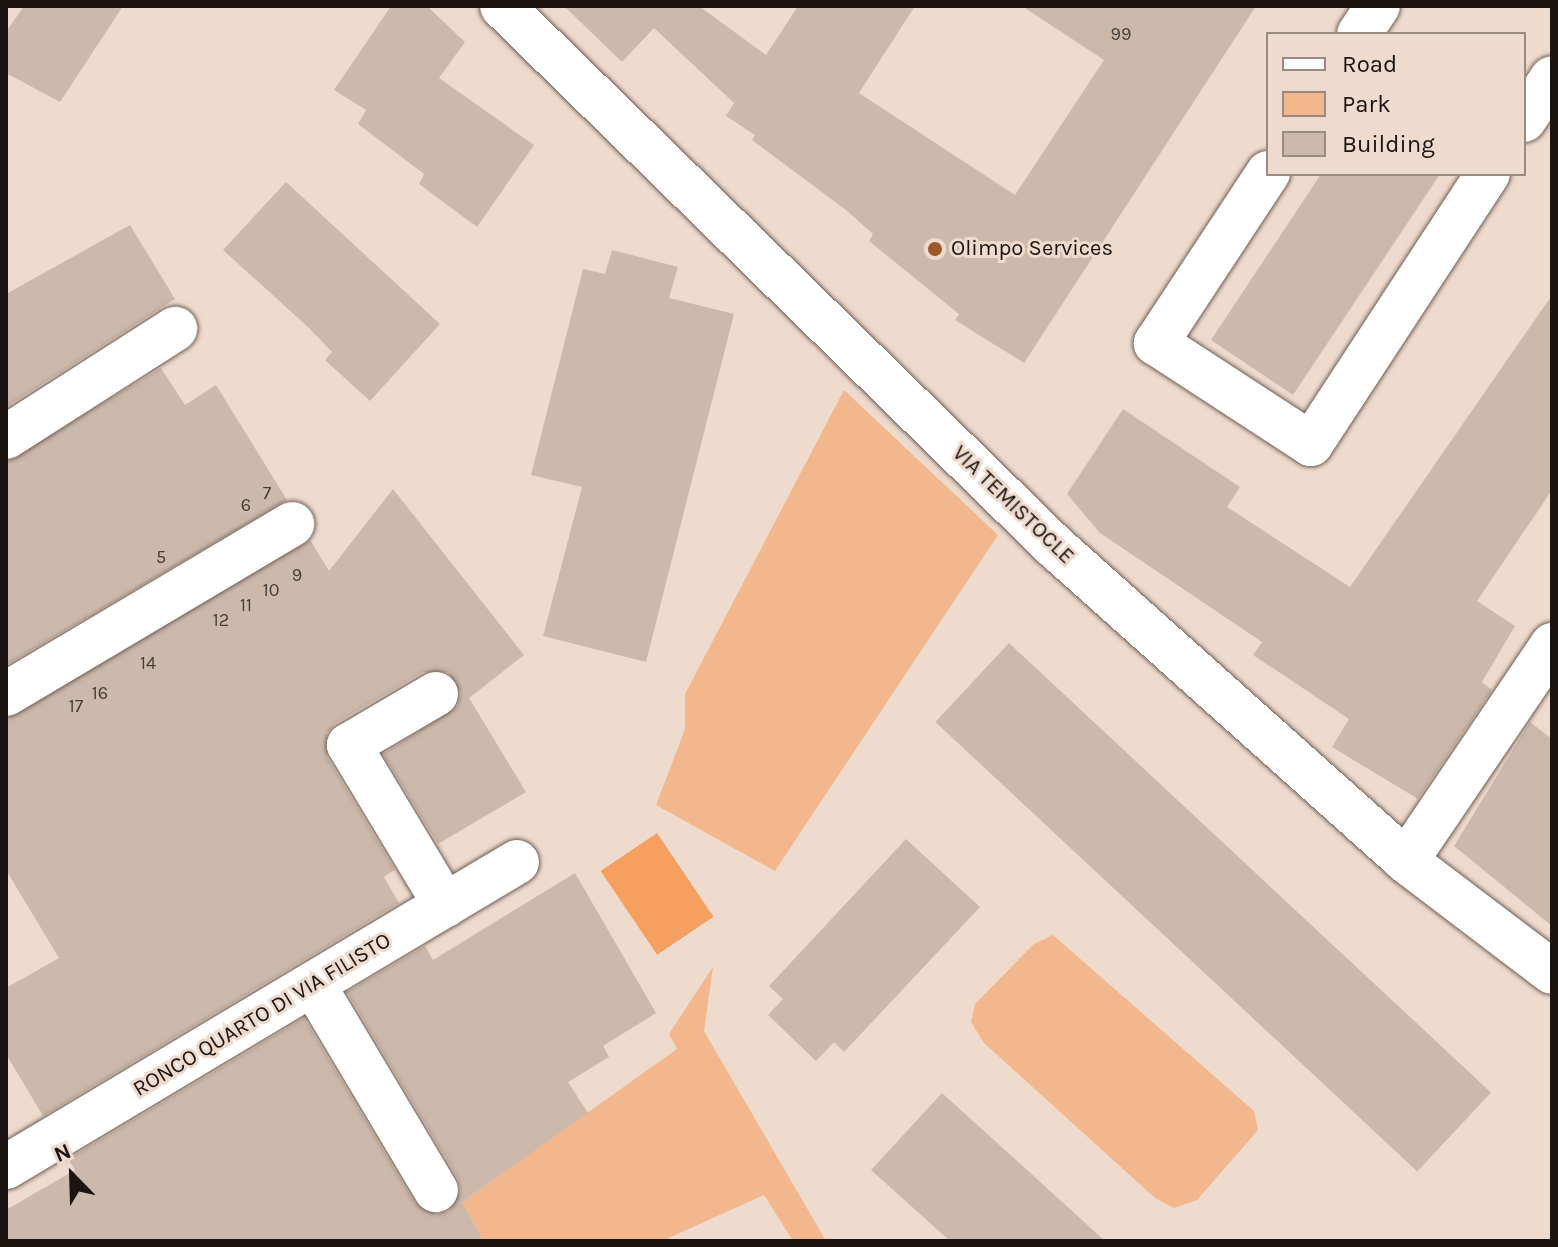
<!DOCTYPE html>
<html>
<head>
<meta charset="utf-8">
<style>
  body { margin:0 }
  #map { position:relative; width:1558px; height:1247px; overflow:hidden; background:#efdbce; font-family:Karla,sans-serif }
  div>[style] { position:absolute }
  .green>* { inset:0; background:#f2b78d }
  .water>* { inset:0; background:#f5a060; transform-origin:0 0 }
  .building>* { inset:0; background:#ccb9ac; transform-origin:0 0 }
  .roads { filter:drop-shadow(0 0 2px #6f5e53) drop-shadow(0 0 2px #6f5e53) }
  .minor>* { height:44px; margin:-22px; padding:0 22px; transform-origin:22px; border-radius:22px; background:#fff }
  .dots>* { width:22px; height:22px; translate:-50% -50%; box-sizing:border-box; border:4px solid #efdbce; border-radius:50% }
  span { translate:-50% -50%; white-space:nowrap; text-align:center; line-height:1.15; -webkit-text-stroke:6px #efdbce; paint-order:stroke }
  .number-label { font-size:18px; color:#473d37 }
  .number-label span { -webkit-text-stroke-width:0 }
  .poi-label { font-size:22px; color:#1b1410 }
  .left { translate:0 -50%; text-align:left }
  .street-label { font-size:22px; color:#1b1410 }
  .frame { position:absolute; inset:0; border:8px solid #1b1410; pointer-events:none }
  .legend { position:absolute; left:1266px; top:32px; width:260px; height:144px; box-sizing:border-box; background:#efdbce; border:2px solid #9a8b82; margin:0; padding:10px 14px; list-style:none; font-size:24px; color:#1b1410 }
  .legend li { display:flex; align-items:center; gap:16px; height:40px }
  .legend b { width:40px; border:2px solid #9a8b82 }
  .north { position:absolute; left:32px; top:1135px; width:80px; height:80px; -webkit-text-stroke:6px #efdbce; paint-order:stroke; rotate:337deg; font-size:22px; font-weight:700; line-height:32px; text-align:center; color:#1b1410 }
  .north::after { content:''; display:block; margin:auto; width:28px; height:36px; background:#1b1410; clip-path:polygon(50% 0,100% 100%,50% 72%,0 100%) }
</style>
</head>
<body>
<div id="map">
  <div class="green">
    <i style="clip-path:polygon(844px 390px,998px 535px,775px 871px,656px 805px,685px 729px,685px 694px)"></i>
    <i style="clip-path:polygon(1053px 935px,1254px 1111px,1258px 1130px,1197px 1200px,1174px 1208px,1155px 1198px,984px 1043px,971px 1022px,975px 1004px,1034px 944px)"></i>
    <i style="clip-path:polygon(713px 967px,704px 1031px,826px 1241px,793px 1241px,764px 1195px,662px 1241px,484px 1241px,462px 1202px,677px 1049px,669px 1034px)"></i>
  </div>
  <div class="water">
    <i style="left:657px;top:833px;width:101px;height:68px;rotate:56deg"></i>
  </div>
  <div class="building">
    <i style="clip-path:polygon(24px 6px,123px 6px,60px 102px,6px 73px,6px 32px)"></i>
    <i style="clip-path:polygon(391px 6px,427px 6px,465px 42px,439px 78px,534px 145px,477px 227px,419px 184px,424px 174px,358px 124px,366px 110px,334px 90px)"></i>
    <i style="clip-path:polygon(564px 6px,699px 6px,766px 55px,798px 6px,915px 6px,859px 93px,1015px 195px,1104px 60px,1022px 6px,1256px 6px,1024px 363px,955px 320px,959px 314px,869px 241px,873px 234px,846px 210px,752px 140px,755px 135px,726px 116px,734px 103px,654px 28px,622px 62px)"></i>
    <i style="clip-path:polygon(1321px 174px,1440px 174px,1293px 395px,1211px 340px)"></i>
    <i style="clip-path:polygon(286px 182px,440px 324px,370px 401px,325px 360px,332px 352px,309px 328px,223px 250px)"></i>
    <i style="clip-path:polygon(130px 225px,175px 299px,6px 407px,6px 294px)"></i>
    <i style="clip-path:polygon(612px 250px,678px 267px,669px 298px,734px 314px,646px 662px,543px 636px,582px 487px,531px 475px,583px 269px,605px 274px)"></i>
    <i style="clip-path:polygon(1552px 295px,1552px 490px,1477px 601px,1515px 626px,1482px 682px,1492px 690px,1418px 799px,1332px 747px,1349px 719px,1253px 655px,1262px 642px,1100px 533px,1067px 494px,1123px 409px,1240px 487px,1227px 507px,1350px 587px)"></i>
    <i style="clip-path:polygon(161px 368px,185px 405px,216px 385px,287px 500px,6px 665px,6px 462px)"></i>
    <i style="clip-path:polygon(393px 489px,524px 655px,469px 698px,526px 792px,438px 844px,383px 754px,457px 707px,461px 693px,448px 672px,423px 672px,336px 723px,327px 733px,327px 757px,395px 870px,384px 877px,399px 903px,43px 1116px,6px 1054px,6px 988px,59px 958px,6px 870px,6px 719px,310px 540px,329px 571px)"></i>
    <i style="left:1009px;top:643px;width:659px;height:108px;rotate:43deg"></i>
    <i style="clip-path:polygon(1530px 722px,1552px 739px,1552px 926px,1454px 846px)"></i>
    <i style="clip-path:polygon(906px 839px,980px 907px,844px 1052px,834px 1042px,816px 1061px,768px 1015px,783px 999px,769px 986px)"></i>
    <i style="clip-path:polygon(575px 873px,656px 1013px,603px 1046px,609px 1057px,568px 1082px,588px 1113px,462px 1202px,484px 1241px,6px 1241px,6px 1210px,75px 1170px,68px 1159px,304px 1018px,415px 1203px,436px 1215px,449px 1211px,461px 1190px,457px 1177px,347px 992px,425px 946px,433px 960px)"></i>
    <i style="clip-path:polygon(942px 1093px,1026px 1169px,1105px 1241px,950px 1241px,871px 1170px)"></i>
  </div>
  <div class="roads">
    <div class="minor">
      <i style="left:502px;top:6px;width:771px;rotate:44.37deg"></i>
      <i style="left:1053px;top:545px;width:474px;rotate:41.8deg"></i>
      <i style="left:1406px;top:861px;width:183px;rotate:37.2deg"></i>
      <i style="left:1359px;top:34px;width:34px;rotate:-56deg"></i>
      <i style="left:1524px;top:120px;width:50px;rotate:-56.3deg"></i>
      <i style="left:1268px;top:173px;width:204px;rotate:123.4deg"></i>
      <i style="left:1156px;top:343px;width:185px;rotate:33.1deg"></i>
      <i style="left:1311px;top:444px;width:323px;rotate:-56.8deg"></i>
      <i style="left:6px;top:437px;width:201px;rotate:-32.6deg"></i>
      <i style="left:6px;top:694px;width:333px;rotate:-30.7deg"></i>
      <i style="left:436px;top:694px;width:101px;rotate:149.6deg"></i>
      <i style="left:349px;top:745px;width:187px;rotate:59deg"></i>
      <i style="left:1406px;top:861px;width:261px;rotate:-55.9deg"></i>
      <i style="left:313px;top:984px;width:240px;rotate:59.2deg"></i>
      <i style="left:6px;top:1167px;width:595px;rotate:-30.83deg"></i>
    </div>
  </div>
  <div class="dots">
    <i style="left:935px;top:249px;background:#9a5925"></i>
  </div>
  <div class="number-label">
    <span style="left:1121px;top:34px">99</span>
    <span style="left:267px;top:493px">7</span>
    <span style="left:246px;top:505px">6</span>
    <span style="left:161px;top:557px">5</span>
    <span style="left:297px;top:575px">9</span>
    <span style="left:271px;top:590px">10</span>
    <span style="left:246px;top:605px">11</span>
    <span style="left:221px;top:620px">12</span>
    <span style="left:148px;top:663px">14</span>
    <span style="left:100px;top:693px">16</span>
    <span style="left:76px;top:706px">17</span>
  </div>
  <div class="poi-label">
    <span class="left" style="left:951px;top:249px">Olimpo Services</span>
  </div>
  <div class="street-label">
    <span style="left:1013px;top:505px;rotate:44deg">VIA TEMISTOCLE</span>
    <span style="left:262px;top:1015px;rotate:-31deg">RONCO QUARTO DI VIA FILISTO</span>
  </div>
  <div class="frame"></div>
  <ul class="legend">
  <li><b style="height:10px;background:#fff"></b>Road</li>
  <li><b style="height:22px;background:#f2b78d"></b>Park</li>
  <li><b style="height:22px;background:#ccb9ac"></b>Building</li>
  </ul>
  <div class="north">N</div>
</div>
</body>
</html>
